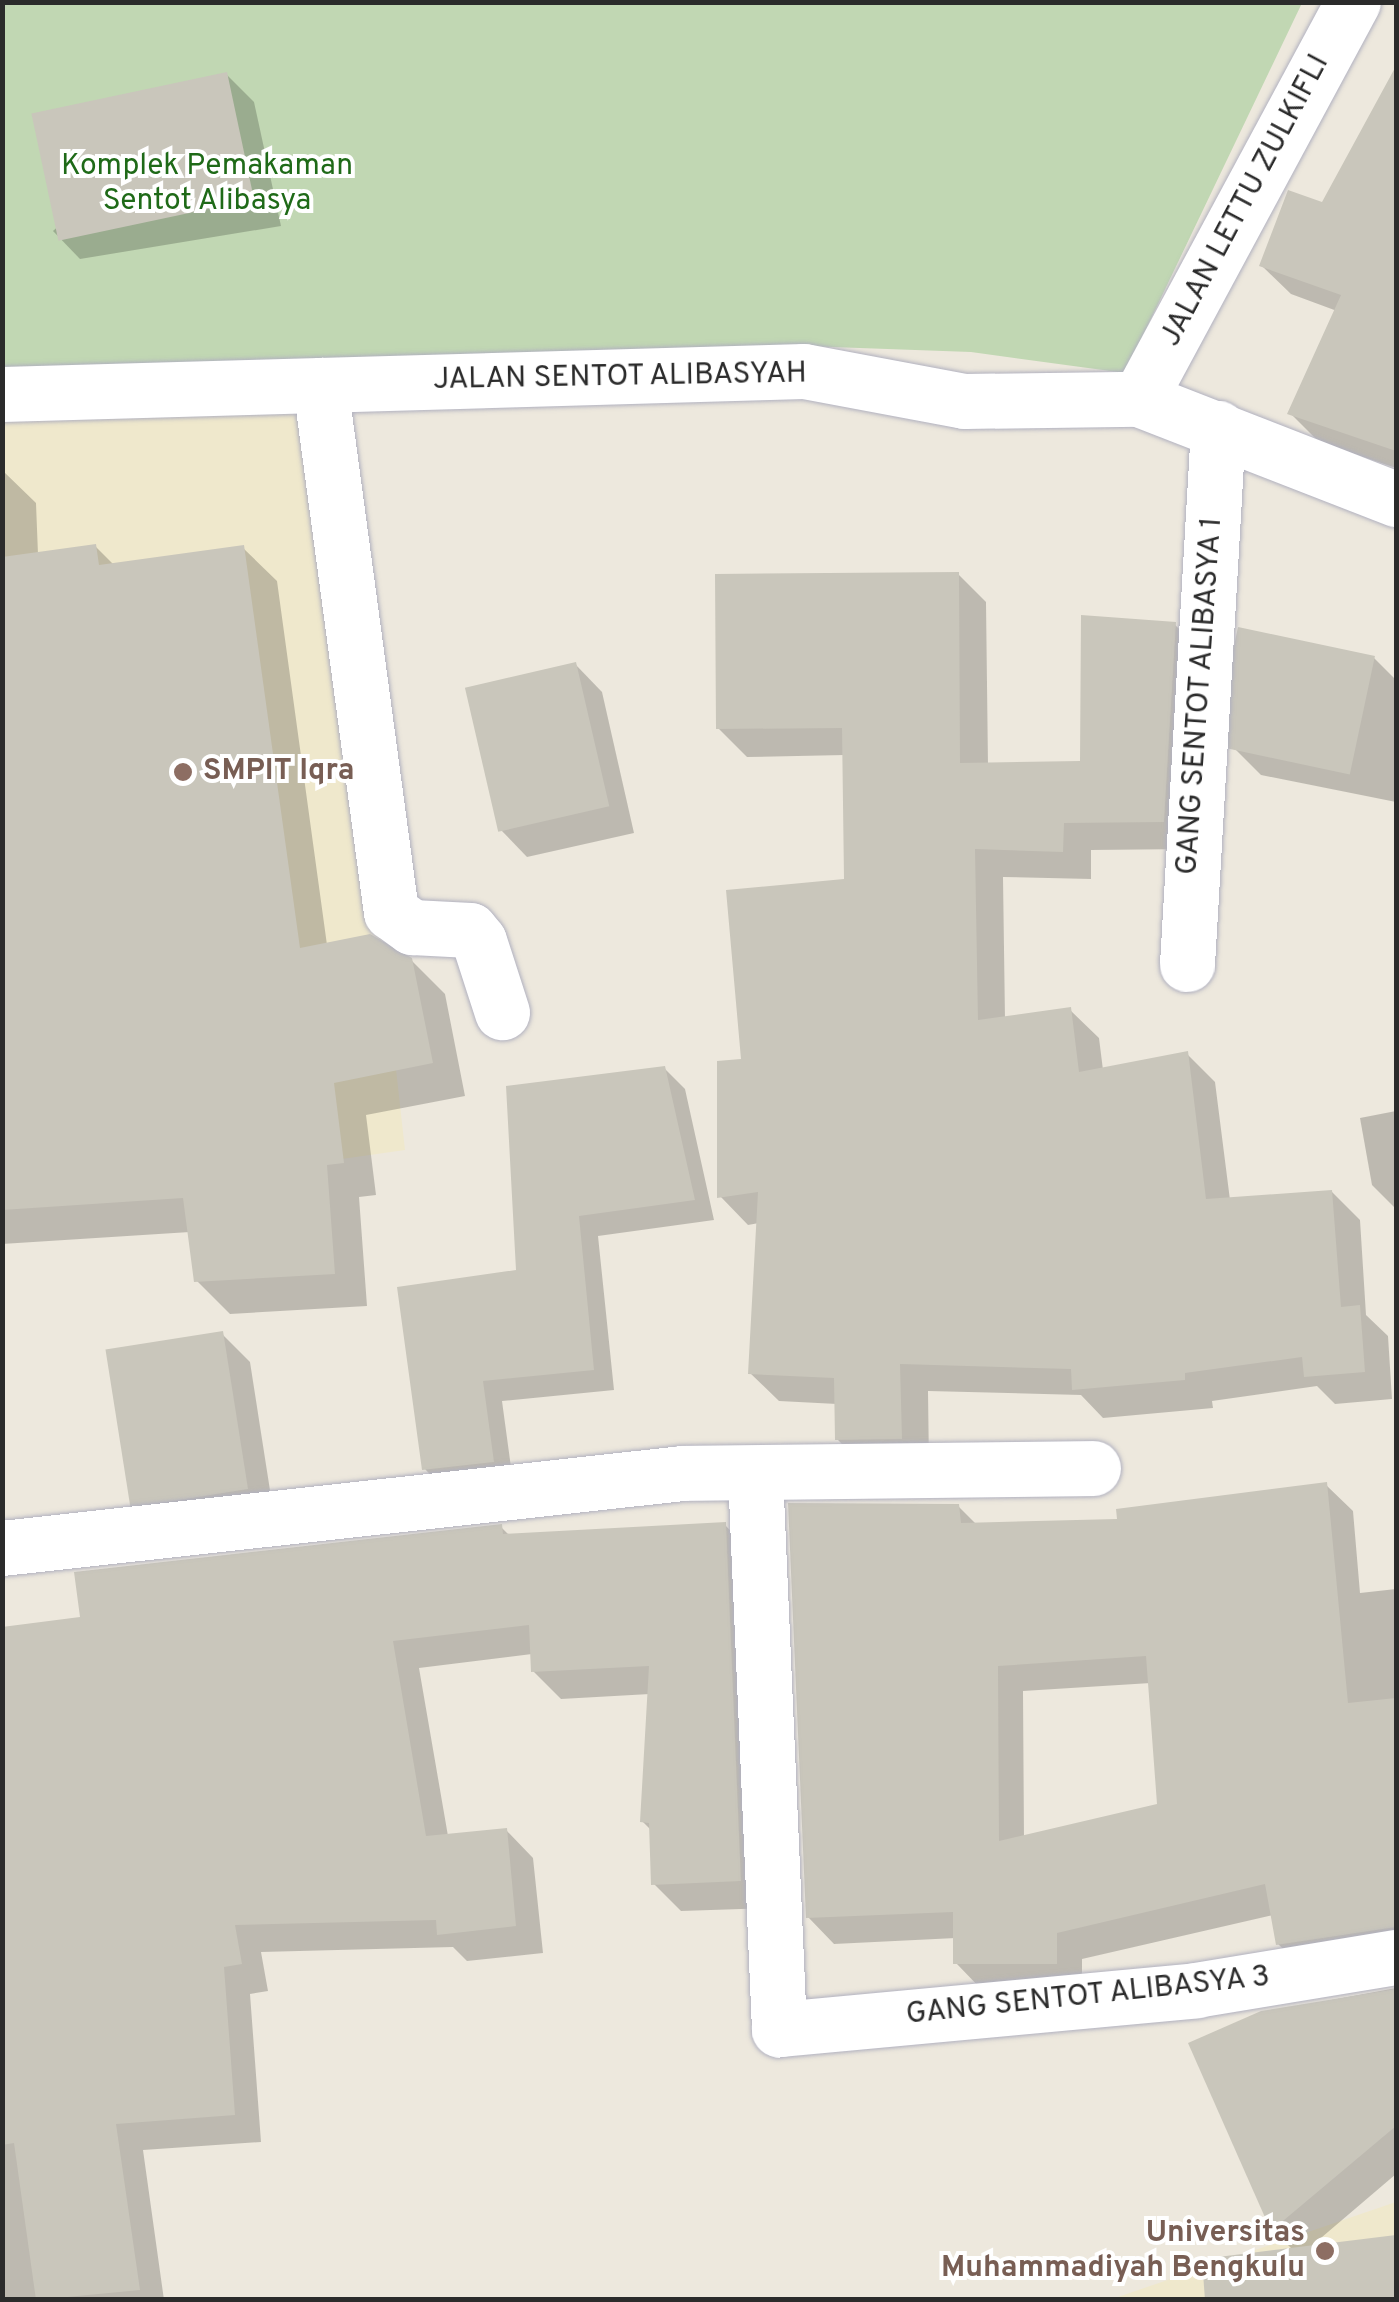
<!DOCTYPE html>
<html>
<head>
<meta charset="utf-8">
<style>
  body { margin:0 }
  #map { position:relative; width:1399px; height:2302px; overflow:hidden; background:#ede8dd; font-family:Overpass,sans-serif }
  div>[style] { position:absolute }
  .education>* { inset:0; background:#efe8cc }
  .cemetery>* { inset:0; background:#c1d7b3 }
  .shadow>* { inset:0; background:#0003 }
  .building>* { inset:0; background:#c9c6bb; transform-origin:0 0 }
  .roads { filter:drop-shadow(0 0 2px #b1b1bf) drop-shadow(0 0 2px #b1b1bf) }
  .minor>* { height:55px; margin:-27.5px; padding:0 27.5px; transform-origin:27.5px; border-radius:27.5px; background:#fff }
  .tertiary>* { height:55px; margin:-27.5px; padding:0 27.5px; transform-origin:27.5px; border-radius:27.5px; background:#fff }
  .dots>* { width:28px; height:28px; translate:-50% -50%; box-sizing:border-box; border:5px solid #fff; border-radius:50% }
  span { translate:-50% -50%; white-space:nowrap; text-align:center; line-height:1.15; -webkit-text-stroke:8px #fff; paint-order:stroke }
  .park-label { font-size:30px; color:#1f6a18 }
  .street-label { font-size:30px; color:#2b2b2b }
  .education-label { font-size:30px; color:#785e54; font-weight:700 }
  .left { translate:0 -50%; text-align:left }
  .right { translate:-100% -50%; text-align:right }
  .frame { position:absolute; inset:0; border:5px solid #2b2b2b; pointer-events:none }
</style>
</head>
<body>
<div id="map">
  <div class="education">
    <i style="clip-path:polygon(320px 385px,405px 1150px,3px 1207px,2px 394px)"></i>
    <i style="clip-path:polygon(1396px 2202px,1396px 2299px,1112px 2299px)"></i>
  </div>
  <div class="cemetery">
    <i style="clip-path:polygon(2px 3px,1302px 3px,1125px 373px,971px 352px,804px 346px,3px 374px)"></i>
  </div>
  <div class="shadow">
    <i style="clip-path:polygon(1396px 71px,1396px 468px,1319px 442px,1290px 413px,1337px 311px,1291px 294px,1262px 266px,1323px 205px)"></i>
    <i style="clip-path:polygon(226px 74px,254px 102px,281px 226px,80px 259px,53px 231px)"></i>
    <i style="clip-path:polygon(2px 470px,36px 503px,38px 554px,95px 546px,115px 566px,243px 548px,277px 581px,327px 945px,411px 960px,445px 994px,465px 1096px,366px 1115px,376px 1195px,359px 1197px,367px 1306px,230px 1314px,197px 1281px,190px 1232px,2px 1244px)"></i>
    <i style="clip-path:polygon(958px 574px,986px 602px,988px 765px,1082px 763px,1174px 624px,1203px 652px,1191px 849px,1091px 850px,1091px 879px,1003px 877px,1005px 1019px,1070px 1010px,1099px 1038px,1103px 1070px,1187px 1054px,1215px 1082px,1230px 1200px,1332px 1192px,1360px 1220px,1366px 1315px,1388px 1336px,1392px 1399px,1335px 1404px,1317px 1386px,1212px 1401px,1213px 1408px,1103px 1418px,1081px 1395px,928px 1391px,929px 1466px,865px 1467px,837px 1439px,837px 1404px,779px 1401px,750px 1373px,759px 1223px,748px 1225px,720px 1196px,744px 1061px,847px 881px,845px 755px,747px 757px,718px 728px)"></i>
    <i style="clip-path:polygon(1374px 658px,1396px 680px,1396px 802px,1261px 775px,1233px 747px)"></i>
    <i style="clip-path:polygon(575px 664px,602px 692px,634px 833px,527px 857px,500px 829px)"></i>
    <i style="clip-path:polygon(665px 1069px,685px 1089px,714px 1220px,598px 1236px,614px 1390px,502px 1401px,513px 1482px,445px 1490px,425px 1469px,519px 1272px)"></i>
    <i style="clip-path:polygon(1396px 1111px,1396px 1209px,1372px 1185px,1360px 1118px)"></i>
    <i style="clip-path:polygon(222px 1334px,250px 1362px,274px 1516px,161px 1529px,133px 1501px)"></i>
    <i style="clip-path:polygon(evenodd,1326px 1485px,1353px 1511px,1360px 1593px,1396px 1589px,1396px 1955px,1305px 1970px,1278px 1944px,1273px 1915px,1082px 1959px,1082px 1989px,982px 1990px,956px 1963px,956px 1938px,834px 1944px,808px 1917px,958px 1506px,977px 1525px,1120px 1521px,1326px 1485px,1151px 1683px,1160px 1806px,1024px 1838px,1023px 1691px,1151px 1683px)"></i>
    <i style="clip-path:polygon(725px 1525px,752px 1553px,768px 1908px,681px 1911px,654px 1884px,652px 1831px,642px 1821px,650px 1694px,561px 1699px,533px 1671px,532px 1654px,419px 1668px,448px 1836px,506px 1830px,533px 1858px,543px 1953px,467px 1961px,453px 1947px,261px 1952px,268px 1991px,250px 1994px,261px 2142px,143px 2150px,164px 2300px,2px 2300px,2px 1629px,83px 1619px,501px 1527px,510px 1536px)"></i>
    <i style="clip-path:polygon(1396px 1988px,1396px 2174px,1308px 2249px,1396px 2237px,1396px 2300px,1266px 2300px,1293px 2250px,1273px 2230px,1191px 2045px,1262px 2013px)"></i>
  </div>
  <div class="building">
    <i style="clip-path:polygon(1396px 66px,1396px 451px,1287px 414px,1341px 295px,1259px 266px,1288px 190px,1322px 202px)"></i>
    <i style="left:227px;top:72px;width:130px;height:200px;rotate:78deg"></i>
    <i style="clip-path:polygon(96px 544px,99px 565px,244px 545px,300px 948px,370px 934px,412px 958px,433px 1063px,334px 1083px,344px 1163px,327px 1165px,335px 1274px,194px 1282px,183px 1198px,2px 1210px,2px 557px)"></i>
    <i style="clip-path:polygon(959px 572px,960px 763px,1080px 761px,1081px 615px,1176px 622px,1164px 822px,1064px 823px,1063px 852px,975px 849px,978px 1020px,1071px 1007px,1079px 1072px,1188px 1051px,1206px 1199px,1332px 1190px,1341px 1307px,1360px 1305px,1365px 1372px,1304px 1377px,1302px 1357px,1185px 1373px,1185px 1380px,1072px 1390px,1071px 1369px,900px 1364px,902px 1439px,835px 1440px,834px 1378px,748px 1374px,758px 1192px,717px 1198px,717px 1061px,741px 1059px,726px 890px,844px 879px,842px 728px,716px 729px,715px 574px)"></i>
    <i style="left:1238px;top:627px;width:140px;height:121px;rotate:12deg"></i>
    <i style="left:576px;top:662px;width:148px;height:114px;rotate:77deg"></i>
    <i style="clip-path:polygon(665px 1066px,695px 1200px,579px 1216px,594px 1370px,483px 1381px,494px 1462px,422px 1470px,397px 1287px,516px 1270px,506px 1086px)"></i>
    <i style="left:223px;top:1331px;width:160px;height:119px;rotate:81deg"></i>
    <i style="clip-path:polygon(evenodd,1327px 1482px,1348px 1703px,1396px 1698px,1396px 1927px,1276px 1945px,1265px 1884px,1057px 1933px,1057px 1964px,953px 1964px,953px 1912px,806px 1918px,788px 1503px,959px 1504px,961px 1523px,1117px 1519px,1116px 1509px,1327px 1482px,1146px 1656px,1157px 1804px,999px 1841px,998px 1666px,1146px 1656px)"></i>
    <i style="clip-path:polygon(726px 1522px,741px 1881px,651px 1885px,649px 1823px,640px 1822px,649px 1666px,531px 1672px,529px 1625px,393px 1641px,426px 1836px,507px 1828px,516px 1926px,437px 1935px,436px 1920px,235px 1925px,242px 1964px,224px 1967px,235px 2115px,116px 2124px,140px 2290px,36px 2300px,14px 2143px,2px 2145px,2px 1627px,80px 1617px,74px 1572px,502px 1524px,503px 1534px)"></i>
    <i style="clip-path:polygon(1396px 1989px,1396px 2126px,1271px 2231px,1188px 2043px,1261px 2011px)"></i>
    <i style="clip-path:polygon(1396px 2235px,1396px 2300px,1205px 2300px,1202px 2259px)"></i>
  </div>
  <div class="roads">
    <div class="minor">
      <i style="left:320px;top:385px;width:532px;rotate:82.33deg"></i>
      <i style="left:391px;top:912px;width:26px;rotate:36deg"></i>
      <i style="left:412px;top:927px;width:58px;rotate:3deg"></i>
      <i style="left:470px;top:930px;width:14px;rotate:51deg"></i>
      <i style="left:479px;top:941px;width:75px;rotate:72.1deg"></i>
      <i style="left:1139px;top:399px;width:451px;rotate:-61.7deg"></i>
      <i style="left:1187px;top:964px;width:537px;rotate:-86.69deg"></i>
      <i style="left:755px;top:1473px;width:557px;rotate:87.53deg"></i>
      <i style="left:779px;top:2029px;width:419px;rotate:-5.3deg"></i>
      <i style="left:1196px;top:1990px;width:203px;rotate:-9.4deg"></i>
      <i style="left:2px;top:1548px;width:684px;rotate:-6.29deg"></i>
      <i style="left:682px;top:1473px;width:411px;rotate:-0.7deg"></i>
    </div>
    <div class="tertiary">
      <i style="left:2px;top:394px;width:802px;rotate:-1.64deg"></i>
      <i style="left:804px;top:371px;width:163px;rotate:10.6deg"></i>
      <i style="left:964px;top:401px;width:175px;rotate:-0.7deg"></i>
      <i style="left:1139px;top:399px;width:276px;rotate:21.3deg"></i>
    </div>
  </div>
  <div class="dots">
    <i style="left:183px;top:772px;background:#8d6e63"></i>
    <i style="left:1325px;top:2251px;background:#8d6e63"></i>
  </div>
  <div class="park-label">
    <span style="left:207px;top:184px">Komplek Pemakaman<br>Sentot Alibasya</span>
  </div>
  <div class="street-label">
    <span style="left:1246px;top:201px;rotate:-62deg">JALAN LETTU ZULKIFLI</span>
    <span style="left:620px;top:378px;rotate:-1deg">JALAN SENTOT ALIBASYAH</span>
    <span style="left:1201px;top:696px;rotate:-86deg">GANG SENTOT ALIBASYA 1</span>
    <span style="left:1088px;top:1997px;rotate:-6deg">GANG SENTOT ALIBASYA 3</span>
  </div>
  <div class="education-label">
    <span class="left" style="left:203px;top:772px">SMPIT Iqra</span>
    <span class="right" style="left:1305px;top:2251px">Universitas<br>Muhammadiyah Bengkulu</span>
  </div>
  <div class="frame"></div>
</div>
</body>
</html>
